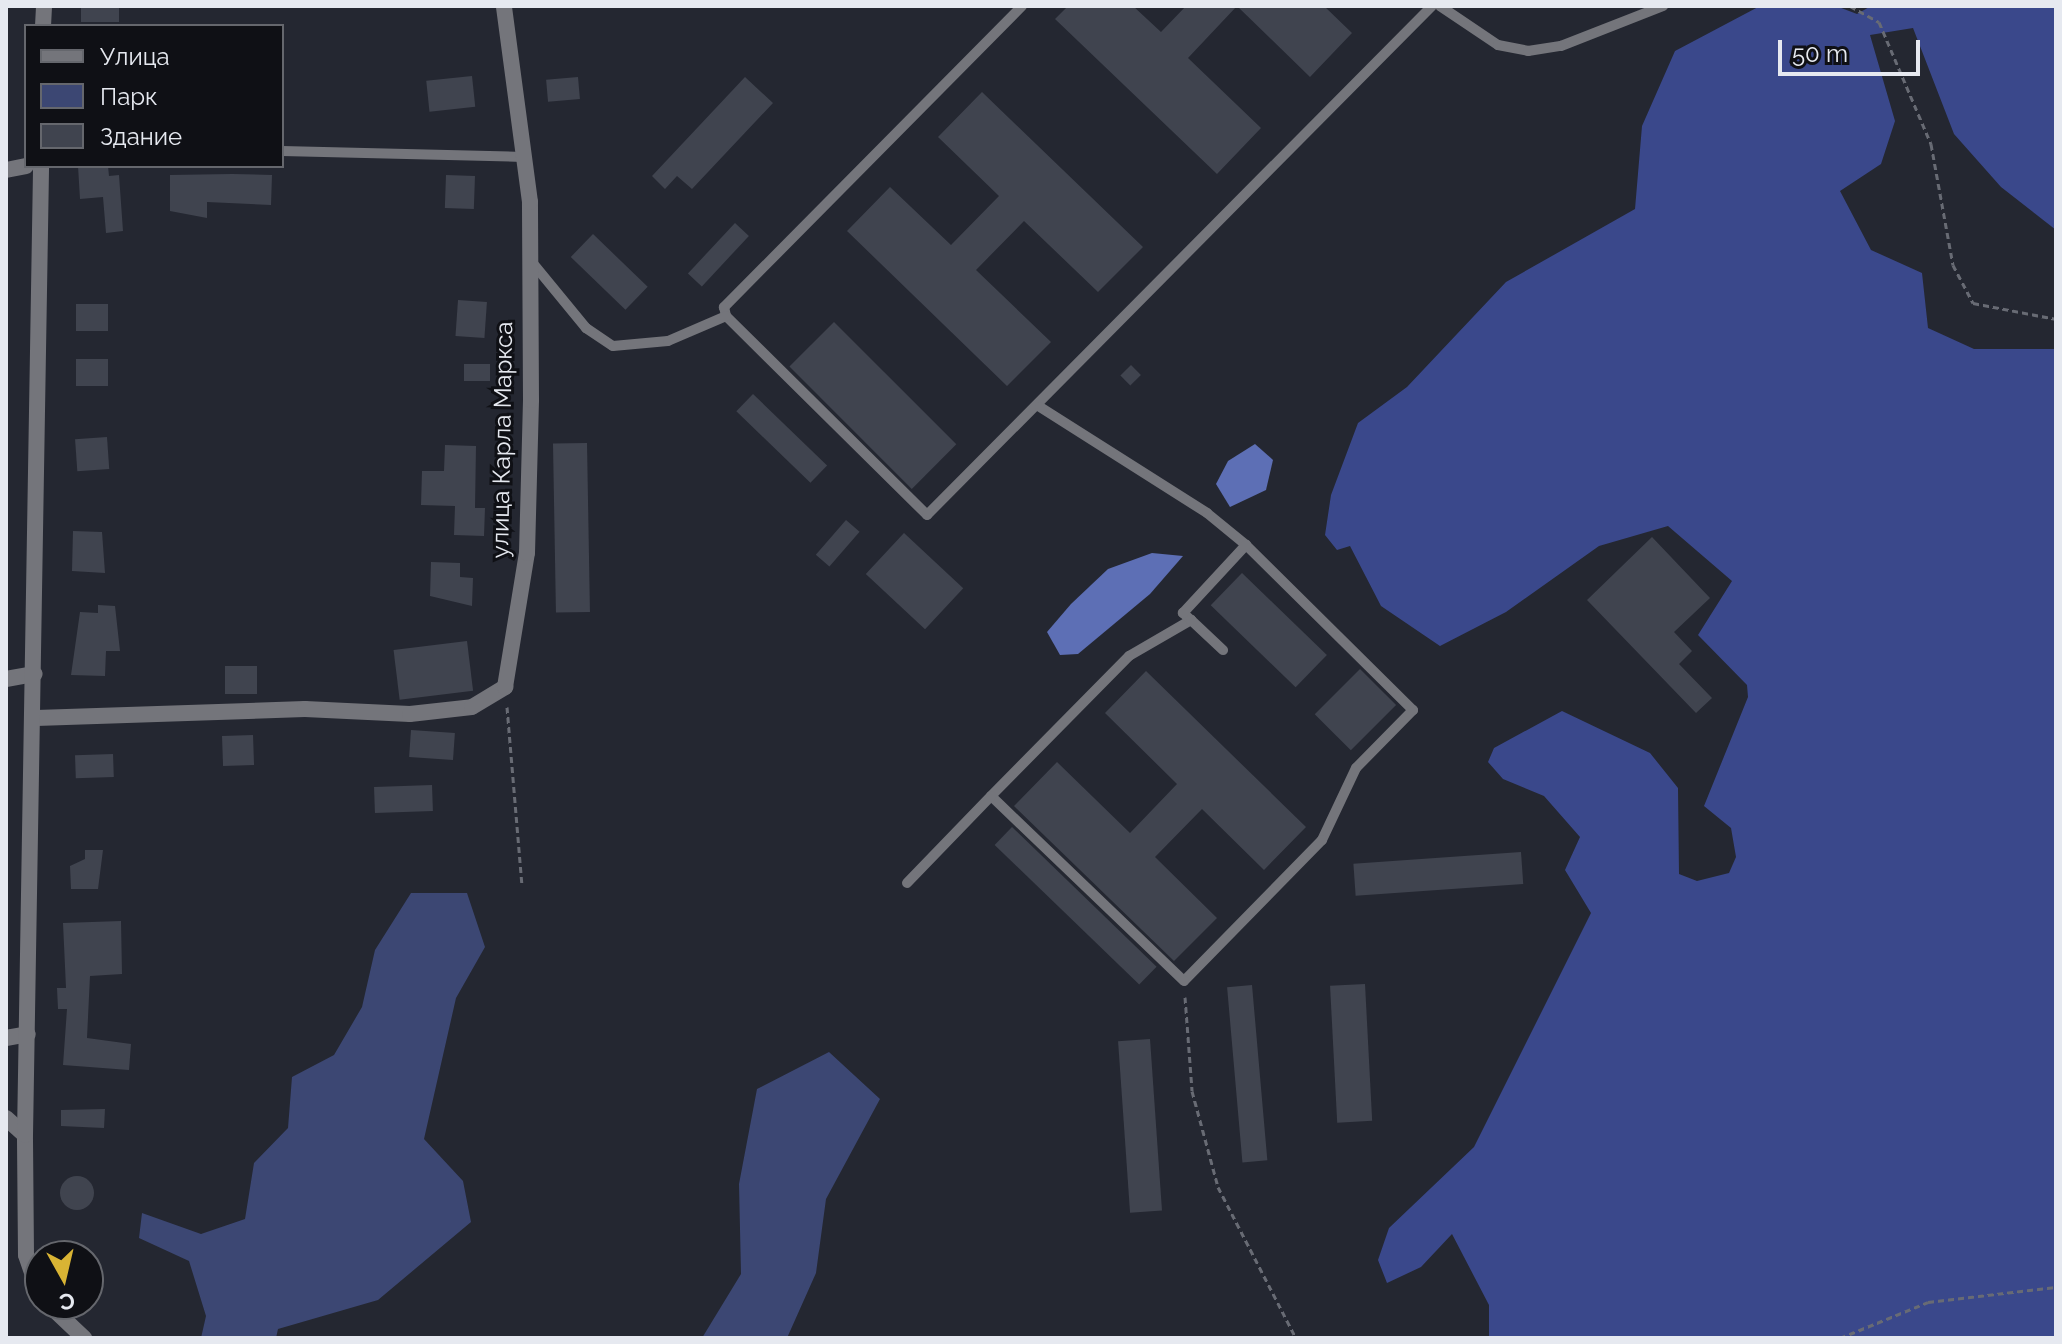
<!DOCTYPE html>
<html>
<head>
<meta charset="utf-8">
<style>
  body { margin:0 }
  #map { position:relative; width:2062px; height:1344px; overflow:hidden; background:#242731; font-family:Raleway,sans-serif }
  div>[style] { position:absolute }
  .green>* { inset:0; background:#3c4773 }
  .forest>* { inset:0; background:#3a488b }
  .water>* { inset:0; background:#5d6fb5 }
  .building>* { inset:0; background:#40444f; transform-origin:0 0 }
  .round { border-radius:50% }
  .path>* { height:3px; margin-top:-1.5px; transform-origin:0; background:repeating-linear-gradient(90deg,#686b74 0 6px,transparent 0 10px) }
  .service>* { height:10px; margin:-5px; padding:0 5px; transform-origin:5px; border-radius:5px; background:#74757b }
  .minor>* { height:16px; margin:-8px; padding:0 8px; transform-origin:8px; border-radius:8px; background:#74757b }
  span { translate:-50% -50%; white-space:nowrap; text-align:center; line-height:1.15; -webkit-text-stroke:6px #0f1015; paint-order:stroke }
  .street-label { font-size:24px; color:#e6e9f0 }
  .frame { position:absolute; inset:0; border:8px solid #e6e9f0; pointer-events:none }
  .legend { position:absolute; left:24px; top:24px; width:260px; height:144px; box-sizing:border-box; background:#0f1015; border:2px solid #65676d; margin:0; padding:10px 14px; list-style:none; font-size:24px; color:#e6e9f0 }
  .legend li { display:flex; align-items:center; gap:16px; height:40px }
  .legend b { width:40px; border:2px solid #65676d }
  .north { position:absolute; left:24px; top:1240px; width:80px; height:80px; box-sizing:border-box; background:#0f1015; border:2px solid #65676d; border-radius:50%; rotate:172deg; font-size:22px; font-weight:700; line-height:32px; text-align:center; color:#e6e9f0 }
  .north::after { content:''; display:block; margin:auto; width:28px; height:36px; background:#d9b434; clip-path:polygon(50% 0,100% 100%,50% 72%,0 100%) }
  .scale { position:absolute; left:1778px; top:40px; width:142px; height:36px; box-sizing:border-box; border:4px solid #e6e9f0; border-top:0; padding-left:10px; font-size:24px; line-height:28px; white-space:nowrap; color:#e6e9f0; -webkit-text-stroke:6px #0f1015; paint-order:stroke }
</style>
</head>
<body>
<div id="map">
  <div class="green">
    <i style="clip-path:polygon(411px 893px,467px 893px,485px 947px,456px 998px,424px 1139px,463px 1181px,471px 1222px,378px 1300px,278px 1329px,276px 1338px,201px 1338px,206px 1316px,189px 1261px,139px 1238px,142px 1213px,201px 1234px,245px 1219px,254px 1163px,288px 1128px,292px 1077px,334px 1055px,362px 1007px,375px 950px)"></i>
    <i style="clip-path:polygon(829px 1052px,880px 1099px,826px 1199px,816px 1273px,787px 1338px,702px 1338px,741px 1274px,739px 1184px,757px 1089px)"></i>
  </div>
  <div class="forest">
    <i style="clip-path:polygon(1760px 6px,1836px 6px,1857px 14px,1871px 6px,2056px 6px,2056px 230px,2001px 187px,1954px 134px,1913px 28px,1870px 35px,1895px 121px,1881px 164px,1840px 191px,1871px 250px,1922px 273px,1928px 328px,1974px 349px,2056px 349px,2056px 1338px,1489px 1338px,1489px 1305px,1452px 1234px,1421px 1267px,1387px 1283px,1378px 1260px,1389px 1228px,1474px 1147px,1591px 913px,1565px 870px,1580px 837px,1544px 796px,1503px 779px,1488px 762px,1494px 748px,1562px 711px,1650px 753px,1678px 788px,1679px 874px,1697px 881px,1729px 873px,1736px 857px,1731px 828px,1704px 806px,1748px 697px,1747px 685px,1698px 635px,1732px 581px,1668px 526px,1599px 546px,1506px 612px,1440px 646px,1381px 606px,1350px 546px,1337px 550px,1325px 535px,1331px 495px,1358px 423px,1407px 387px,1506px 282px,1635px 209px,1642px 126px,1675px 51px)"></i>
  </div>
  <div class="water">
    <i style="clip-path:polygon(1255px 444px,1273px 460px,1266px 490px,1230px 507px,1216px 484px,1228px 461px)"></i>
    <i style="clip-path:polygon(1152px 553px,1183px 556px,1150px 594px,1078px 654px,1060px 655px,1047px 632px,1071px 604px,1108px 569px)"></i>
  </div>
  <div class="building">
    <i style="left:81px;top:6px;width:38px;height:16px"></i>
    <i style="clip-path:polygon(1068px 6px,1133px 6px,1161px 32px,1186px 6px,1324px 6px,1352px 33px,1310px 77px,1237px 6px,1188px 58px,1261px 128px,1217px 174px,1055px 19px)"></i>
    <i style="left:472px;top:76px;width:31px;height:46px;rotate:84deg"></i>
    <i style="left:578px;top:77px;width:22px;height:32px;rotate:85deg"></i>
    <i style="clip-path:polygon(745px 77px,773px 103px,692px 189px,677px 176px,665px 189px,652px 176px)"></i>
    <i style="clip-path:polygon(982px 92px,1143px 247px,1098px 292px,1024px 221px,976px 270px,1051px 342px,1007px 386px,847px 231px,890px 187px,951px 245px,999px 196px,938px 137px)"></i>
    <i style="clip-path:polygon(78px 166px,108px 166px,109px 176px,119px 175px,123px 231px,106px 233px,103px 197px,80px 199px)"></i>
    <i style="clip-path:polygon(232px 174px,272px 175px,271px 205px,207px 202px,207px 218px,170px 211px,170px 175px)"></i>
    <i style="left:446px;top:175px;width:29px;height:33px;rotate:2deg"></i>
    <i style="left:735px;top:223px;width:19px;height:69px;rotate:43deg"></i>
    <i style="left:593px;top:234px;width:76px;height:32px;rotate:44deg"></i>
    <i style="left:458px;top:300px;width:29px;height:36px;rotate:4deg"></i>
    <i style="left:76px;top:304px;width:32px;height:27px"></i>
    <i style="left:834px;top:322px;width:173px;height:63px;rotate:45deg"></i>
    <i style="left:76px;top:359px;width:32px;height:27px"></i>
    <i style="left:490px;top:364px;width:17px;height:26px;rotate:90deg"></i>
    <i style="left:1131px;top:365px;width:14px;height:15px;rotate:45deg"></i>
    <i style="left:753px;top:394px;width:103px;height:24px;rotate:44deg"></i>
    <i style="left:107px;top:437px;width:32px;height:32px;rotate:86deg"></i>
    <i style="left:587px;top:443px;width:169px;height:34px;rotate:89deg"></i>
    <i style="clip-path:polygon(445px 445px,476px 446px,475px 508px,485px 508px,484px 536px,454px 535px,455px 506px,421px 505px,422px 471px,444px 471px)"></i>
    <i style="left:846px;top:520px;width:18px;height:46px;rotate:41deg"></i>
    <i style="clip-path:polygon(73px 531px,102px 532px,105px 573px,72px 571px)"></i>
    <i style="left:904px;top:533px;width:81px;height:56px;rotate:43deg"></i>
    <i style="clip-path:polygon(1652px 537px,1710px 598px,1674px 632px,1692px 651px,1679px 664px,1712px 698px,1696px 713px,1587px 600px)"></i>
    <i style="clip-path:polygon(431px 562px,460px 563px,460px 577px,473px 578px,472px 606px,430px 596px)"></i>
    <i style="left:1242px;top:573px;width:118px;height:45px;rotate:44deg"></i>
    <i style="clip-path:polygon(98px 605px,115px 606px,120px 651px,106px 651px,105px 676px,71px 675px,80px 612px,98px 613px)"></i>
    <i style="left:467px;top:641px;width:50px;height:74px;rotate:83deg"></i>
    <i style="left:225px;top:666px;width:32px;height:28px"></i>
    <i style="left:1360px;top:669px;width:51px;height:64px;rotate:45deg"></i>
    <i style="clip-path:polygon(1146px 671px,1306px 827px,1264px 870px,1202px 809px,1155px 857px,1217px 918px,1174px 961px,1014px 806px,1057px 762px,1130px 833px,1177px 784px,1105px 713px)"></i>
    <i style="left:411px;top:730px;width:44px;height:27px;rotate:4deg"></i>
    <i style="left:253px;top:735px;width:30px;height:31px;rotate:88deg"></i>
    <i style="left:113px;top:754px;width:23px;height:38px;rotate:88deg"></i>
    <i style="left:432px;top:785px;width:26px;height:58px;rotate:88deg"></i>
    <i style="left:1012px;top:827px;width:201px;height:25px;rotate:44deg"></i>
    <i style="clip-path:polygon(85px 850px,103px 850px,98px 889px,71px 889px,70px 866px,85px 859px)"></i>
    <i style="left:1521px;top:852px;width:32px;height:168px;rotate:86deg"></i>
    <i style="clip-path:polygon(121px 921px,122px 974px,90px 976px,87px 1038px,131px 1044px,129px 1070px,63px 1065px,67px 1009px,58px 1009px,57px 988px,66px 988px,63px 923px)"></i>
    <i style="left:1365px;top:984px;width:137px;height:35px;rotate:87deg"></i>
    <i style="left:1252px;top:985px;width:176px;height:25px;rotate:85deg"></i>
    <i style="left:1150px;top:1039px;width:172px;height:32px;rotate:86deg"></i>
    <i style="clip-path:polygon(105px 1109px,104px 1128px,61px 1126px,61px 1110px)"></i>
    <i class="round" style="left:60px;top:1176px;width:34px;height:34px"></i>
  </div>
  <div class="path">
    <i style="left:1850px;top:6px;width:33px;rotate:29deg"></i>
    <i style="left:1879px;top:22px;width:133px;rotate:66.9deg"></i>
    <i style="left:1931px;top:144px;width:123px;rotate:79.7deg"></i>
    <i style="left:1953px;top:265px;width:43px;rotate:62.2deg"></i>
    <i style="left:1973px;top:303px;width:85px;rotate:10.9deg"></i>
    <i style="left:507px;top:707px;width:178px;rotate:85.2deg"></i>
    <i style="left:1185px;top:997px;width:94px;rotate:85.7deg"></i>
    <i style="left:1192px;top:1091px;width:99px;rotate:74.8deg"></i>
    <i style="left:1218px;top:1187px;width:170px;rotate:62.7deg"></i>
    <i style="left:1840px;top:1338px;width:95px;rotate:-22.2deg"></i>
    <i style="left:1928px;top:1302px;width:129px;rotate:-6.7deg"></i>
  </div>
  <div class="service">
    <i style="left:1022px;top:6px;width:424px;rotate:134.7deg"></i>
    <i style="left:724px;top:307px;width:9px;rotate:77deg"></i>
    <i style="left:726px;top:316px;width:283px;rotate:44.7deg"></i>
    <i style="left:927px;top:515px;width:717px;rotate:-45.23deg"></i>
    <i style="left:1440px;top:6px;width:70px;rotate:33.9deg"></i>
    <i style="left:1498px;top:45px;width:31px;rotate:11deg"></i>
    <i style="left:1528px;top:51px;width:33px;rotate:-9deg"></i>
    <i style="left:1561px;top:46px;width:110px;rotate:-21.4deg"></i>
    <i style="left:282px;top:151px;width:241px;rotate:1.4deg"></i>
    <i style="left:531px;top:261px;width:87px;rotate:50.6deg"></i>
    <i style="left:586px;top:328px;width:32px;rotate:34deg"></i>
    <i style="left:613px;top:346px;width:55px;rotate:-5.2deg"></i>
    <i style="left:668px;top:341px;width:63px;rotate:-23.3deg"></i>
    <i style="left:1040px;top:407px;width:198px;rotate:32.4deg"></i>
    <i style="left:1207px;top:513px;width:50px;rotate:39.4deg"></i>
    <i style="left:1246px;top:545px;width:235px;rotate:44.7deg"></i>
    <i style="left:1413px;top:710px;width:81px;rotate:134.5deg"></i>
    <i style="left:1356px;top:768px;width:80px;rotate:115.3deg"></i>
    <i style="left:1322px;top:840px;width:197px;rotate:134.4deg"></i>
    <i style="left:1184px;top:981px;width:267px;rotate:-136.2deg"></i>
    <i style="left:991px;top:796px;width:197px;rotate:-45.4deg"></i>
    <i style="left:1129px;top:656px;width:72px;rotate:-30.1deg"></i>
    <i style="left:1191px;top:620px;width:11px;rotate:-139deg"></i>
    <i style="left:1183px;top:613px;width:93px;rotate:-47.2deg"></i>
    <i style="left:1191px;top:620px;width:44px;rotate:43.2deg"></i>
    <i style="left:907px;top:883px;width:121px;rotate:-46deg"></i>
  </div>
  <div class="minor">
    <i style="left:43px;top:26px;width:20px;rotate:-87deg"></i>
    <i style="left:6px;top:170px;width:20px;rotate:-11deg"></i>
    <i style="left:6px;top:679px;width:29px;rotate:-10deg"></i>
    <i style="left:36px;top:718px;width:269px;rotate:-1.9deg"></i>
    <i style="left:305px;top:709px;width:105px;rotate:2.7deg"></i>
    <i style="left:410px;top:714px;width:62px;rotate:-6.4deg"></i>
    <i style="left:472px;top:707px;width:39px;rotate:-31deg"></i>
    <i style="left:505px;top:687px;width:136px;rotate:-80.7deg"></i>
    <i style="left:527px;top:553px;width:153px;rotate:-88.5deg"></i>
    <i style="left:531px;top:400px;width:198px;rotate:-90.3deg"></i>
    <i style="left:530px;top:202px;width:198px;rotate:-97.6deg"></i>
    <i style="left:6px;top:1038px;width:22px;rotate:-10deg"></i>
    <i style="left:6px;top:1118px;width:25px;rotate:42deg"></i>
    <i style="left:40px;top:1296px;width:43px;rotate:-108.9deg"></i>
    <i style="left:26px;top:1255px;width:120px;rotate:-90.5deg"></i>
    <i style="left:25px;top:1135px;width:969px;rotate:-89.05deg"></i>
    <i style="left:48px;top:1304px;width:50px;rotate:43.4deg"></i>
  </div>
  <div class="street-label">
    <span style="left:502px;top:440px;rotate:-89deg">улица Карла Маркса</span>
  </div>
  <div class="frame"></div>
  <ul class="legend">
  <li><b style="height:10px;background:#74757b"></b>Улица</li>
  <li><b style="height:22px;background:#3c4773"></b>Парк</li>
  <li><b style="height:22px;background:#40444f"></b>Здание</li>
  </ul>
  <div class="north">С</div>
  <div class="scale">50 m</div>
</div>
</body>
</html>
